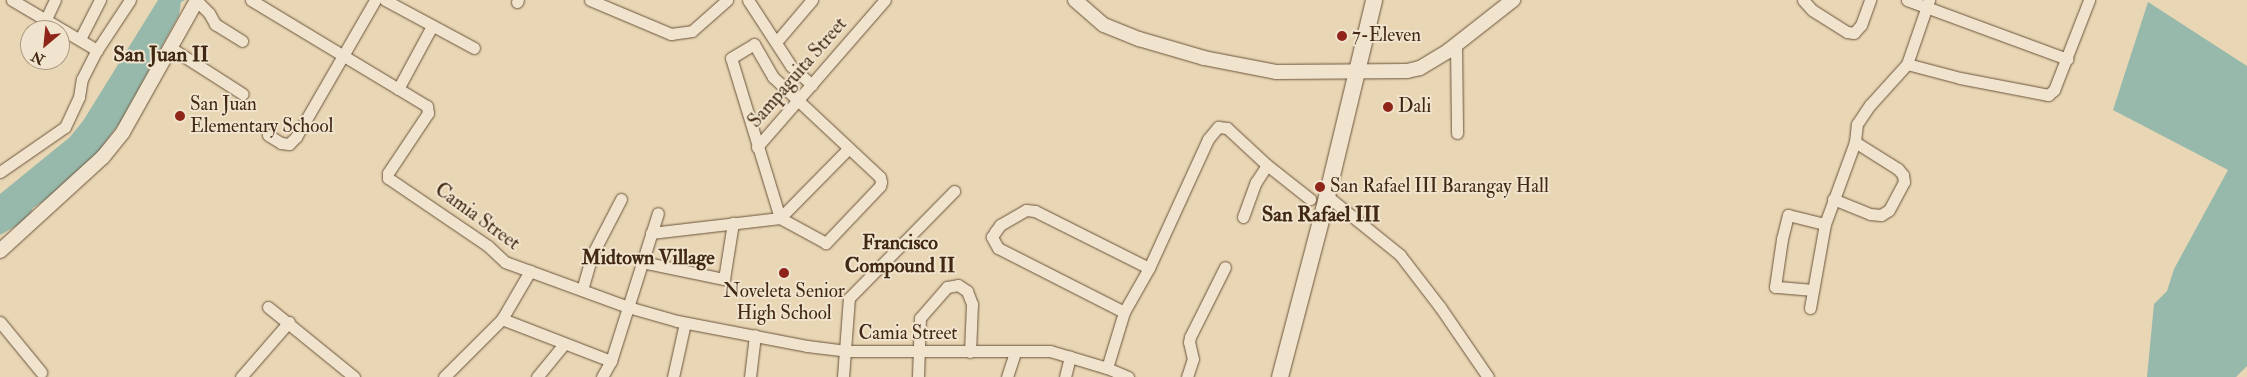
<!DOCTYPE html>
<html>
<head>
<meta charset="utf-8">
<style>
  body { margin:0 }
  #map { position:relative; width:2247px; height:377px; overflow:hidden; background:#e9d6b4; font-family:"IM FELL Double Pica",serif }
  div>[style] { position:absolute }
  .water>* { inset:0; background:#97b9ab }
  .roads { filter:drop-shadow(0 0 1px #6b543c) drop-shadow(0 0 1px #6b543c) }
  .minor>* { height:11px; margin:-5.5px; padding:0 5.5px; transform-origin:5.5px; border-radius:5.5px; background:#f1e4ce }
  .tertiary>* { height:14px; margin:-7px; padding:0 7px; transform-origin:7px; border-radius:7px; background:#f1e4ce }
  .secondary>* { height:16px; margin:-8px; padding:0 8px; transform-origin:8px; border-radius:8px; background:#f1e4ce }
  .dots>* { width:14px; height:14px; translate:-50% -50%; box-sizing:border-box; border:2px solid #f1e4ce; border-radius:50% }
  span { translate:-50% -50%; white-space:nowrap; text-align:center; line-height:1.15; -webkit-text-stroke:4px #f1e4ce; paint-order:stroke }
  .poi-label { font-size:19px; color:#412814 }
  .left { translate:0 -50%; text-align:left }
  .street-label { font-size:19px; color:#412814 }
  .neighbourhood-label { font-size:20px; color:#412814; font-weight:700 }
  .quarter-label { font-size:21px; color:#412814; font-weight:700 }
  .north { position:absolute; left:20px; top:20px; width:50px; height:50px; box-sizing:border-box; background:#f1e4ce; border:1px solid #ab9984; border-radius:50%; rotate:208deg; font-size:14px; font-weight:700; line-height:20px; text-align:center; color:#412814 }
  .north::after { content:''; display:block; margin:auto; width:18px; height:22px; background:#8f2418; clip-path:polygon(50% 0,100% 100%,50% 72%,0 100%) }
</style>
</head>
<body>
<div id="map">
  <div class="water">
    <i style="clip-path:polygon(158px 0,185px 0,181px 2px,179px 15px,121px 121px,81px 175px,33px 208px,29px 216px,18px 225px,0 235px,0 194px,70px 137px,83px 121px)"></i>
    <i style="clip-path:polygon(2148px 2px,2247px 66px,2247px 366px,2236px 377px,2147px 377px,2154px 304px,2167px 291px,2174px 269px,2228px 170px,2113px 110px)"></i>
  </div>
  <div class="roads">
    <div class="minor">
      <i style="left:12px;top:0;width:99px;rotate:30.5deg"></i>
      <i style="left:251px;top:0;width:205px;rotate:31.1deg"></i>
      <i style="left:427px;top:106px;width:7px;rotate:82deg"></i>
      <i style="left:428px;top:113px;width:72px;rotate:123.7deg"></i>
      <i style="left:388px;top:173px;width:5px;rotate:90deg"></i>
      <i style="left:388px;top:178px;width:121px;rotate:34.2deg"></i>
      <i style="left:488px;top:246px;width:23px;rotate:43deg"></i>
      <i style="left:505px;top:262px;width:131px;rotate:20.1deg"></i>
      <i style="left:628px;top:307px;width:51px;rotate:15.9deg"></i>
      <i style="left:677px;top:321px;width:132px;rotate:10.9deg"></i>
      <i style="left:807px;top:346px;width:38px;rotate:7deg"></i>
      <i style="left:845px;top:351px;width:205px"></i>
      <i style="left:1050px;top:351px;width:59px;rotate:16.6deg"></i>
      <i style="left:1107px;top:368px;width:23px;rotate:23deg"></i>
      <i style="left:385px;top:0;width:101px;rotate:28.3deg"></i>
      <i style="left:590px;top:0;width:88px;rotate:22.8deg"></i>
      <i style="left:671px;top:34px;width:21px;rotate:-8deg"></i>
      <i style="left:692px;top:31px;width:47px;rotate:-41.5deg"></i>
      <i style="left:748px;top:0;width:79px;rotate:56.9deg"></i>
      <i style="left:791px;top:66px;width:28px;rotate:42deg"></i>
      <i style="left:1803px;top:0;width:13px;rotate:48deg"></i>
      <i style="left:1812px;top:10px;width:41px;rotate:32.2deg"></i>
      <i style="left:1847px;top:32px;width:7px;rotate:8deg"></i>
      <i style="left:1854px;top:33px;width:11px;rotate:-49deg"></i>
      <i style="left:1861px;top:25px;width:27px;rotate:-70deg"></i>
      <i style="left:1907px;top:0;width:171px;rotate:20.2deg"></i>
      <i style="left:197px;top:1px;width:17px;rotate:45deg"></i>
      <i style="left:209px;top:13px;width:13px;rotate:61deg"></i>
      <i style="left:215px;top:24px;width:32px;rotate:32deg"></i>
      <i style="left:517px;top:2px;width:2px;rotate:-63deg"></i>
      <i style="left:46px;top:19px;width:21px;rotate:-65deg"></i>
      <i style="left:80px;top:39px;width:44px;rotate:-62.9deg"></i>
      <i style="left:777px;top:41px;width:54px;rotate:-49.5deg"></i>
      <i style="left:754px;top:44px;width:38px;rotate:60deg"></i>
      <i style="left:773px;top:77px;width:146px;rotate:43.1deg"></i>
      <i style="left:880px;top:177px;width:5px;rotate:79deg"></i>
      <i style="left:881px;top:182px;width:4px;rotate:104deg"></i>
      <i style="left:880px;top:186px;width:79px;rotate:133.5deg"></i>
      <i style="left:826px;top:243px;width:52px;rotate:-151.5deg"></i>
      <i style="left:780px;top:218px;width:167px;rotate:-107deg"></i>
      <i style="left:731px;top:58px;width:27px;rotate:-31deg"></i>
      <i style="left:1456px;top:45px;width:88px;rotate:89.3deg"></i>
      <i style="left:171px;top:48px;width:85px;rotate:32.6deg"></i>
      <i style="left:1907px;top:64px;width:55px;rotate:14.8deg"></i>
      <i style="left:1960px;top:78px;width:90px;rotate:10.9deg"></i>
      <i style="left:2048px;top:95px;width:8px;rotate:-40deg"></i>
      <i style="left:2054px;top:90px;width:97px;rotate:-68.7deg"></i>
      <i style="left:398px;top:89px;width:72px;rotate:-61.6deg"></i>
      <i style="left:268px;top:135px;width:15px;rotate:32deg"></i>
      <i style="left:281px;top:143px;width:8px;rotate:7deg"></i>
      <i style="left:289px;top:144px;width:10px;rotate:-45deg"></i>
      <i style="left:296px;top:137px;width:158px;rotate:-60deg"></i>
      <i style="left:757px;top:147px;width:195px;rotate:-49deg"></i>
      <i style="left:0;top:172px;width:79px;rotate:-34.7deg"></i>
      <i style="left:65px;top:127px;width:33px;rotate:-65deg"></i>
      <i style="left:79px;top:97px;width:18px;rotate:-81deg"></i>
      <i style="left:82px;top:79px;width:33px;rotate:-63deg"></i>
      <i style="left:97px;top:50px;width:60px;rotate:-56.6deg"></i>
      <i style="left:1327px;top:196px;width:94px;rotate:38.9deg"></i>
      <i style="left:1400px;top:255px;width:66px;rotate:52.4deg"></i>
      <i style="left:1440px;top:307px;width:85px;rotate:55.6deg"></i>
      <i style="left:1833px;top:199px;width:40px;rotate:22deg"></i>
      <i style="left:1870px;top:214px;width:11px;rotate:5deg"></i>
      <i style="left:1881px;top:215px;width:9px;rotate:-32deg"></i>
      <i style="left:1889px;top:210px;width:32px;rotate:-62deg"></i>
      <i style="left:1904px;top:182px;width:7px;rotate:-98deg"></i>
      <i style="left:1903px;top:175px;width:8px;rotate:-130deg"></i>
      <i style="left:1898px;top:169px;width:51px;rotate:-147.9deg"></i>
      <i style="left:1243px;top:217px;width:37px;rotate:-70deg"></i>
      <i style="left:1256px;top:182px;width:20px;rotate:-57deg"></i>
      <i style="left:780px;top:218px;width:98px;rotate:-45.4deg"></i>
      <i style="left:651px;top:233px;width:130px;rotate:-6.6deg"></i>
      <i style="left:642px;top:262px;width:84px;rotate:11.7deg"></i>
      <i style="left:724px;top:279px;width:57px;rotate:-80.9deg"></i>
      <i style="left:582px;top:290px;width:36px;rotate:-74deg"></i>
      <i style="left:592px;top:255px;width:63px;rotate:-62.6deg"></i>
      <i style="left:1813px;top:290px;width:38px;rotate:-175deg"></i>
      <i style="left:1775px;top:287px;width:49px;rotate:-81.7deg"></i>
      <i style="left:1782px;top:239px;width:25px;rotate:-76deg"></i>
      <i style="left:1788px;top:215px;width:38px;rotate:14deg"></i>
      <i style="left:268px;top:307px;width:111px;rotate:39.1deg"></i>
      <i style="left:1810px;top:308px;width:85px;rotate:-79.9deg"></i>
      <i style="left:1825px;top:224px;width:87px;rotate:-69.9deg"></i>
      <i style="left:1855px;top:142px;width:18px;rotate:-84deg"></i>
      <i style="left:1857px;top:124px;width:23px;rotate:-56deg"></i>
      <i style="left:1870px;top:105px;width:55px;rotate:-47.9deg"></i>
      <i style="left:1907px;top:64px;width:68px;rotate:-71deg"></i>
      <i style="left:1124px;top:312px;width:141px;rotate:-153.1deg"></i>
      <i style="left:998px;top:248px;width:13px;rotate:-119deg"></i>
      <i style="left:992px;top:237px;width:6px;rotate:-59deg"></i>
      <i style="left:995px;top:232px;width:9px;rotate:-54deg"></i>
      <i style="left:1000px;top:225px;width:30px;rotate:-30deg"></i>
      <i style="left:1026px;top:210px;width:9px;rotate:6deg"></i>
      <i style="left:1035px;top:211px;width:127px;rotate:26.6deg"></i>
      <i style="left:502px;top:319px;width:117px;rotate:21.1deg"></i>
      <i style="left:0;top:322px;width:65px;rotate:50.6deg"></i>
      <i style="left:1107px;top:368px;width:59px;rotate:-73.1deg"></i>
      <i style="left:1124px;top:312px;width:51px;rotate:-60.4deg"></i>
      <i style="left:1149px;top:268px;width:142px;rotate:-65.4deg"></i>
      <i style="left:1208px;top:139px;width:16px;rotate:-50deg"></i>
      <i style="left:1218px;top:127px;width:9px;rotate:6deg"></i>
      <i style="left:1227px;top:128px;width:54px;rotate:42.8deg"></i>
      <i style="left:1267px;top:165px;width:55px;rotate:38.3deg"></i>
      <i style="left:241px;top:377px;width:73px;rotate:-48.9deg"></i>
      <i style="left:444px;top:377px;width:82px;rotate:-45deg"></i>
      <i style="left:502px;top:319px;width:56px;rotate:-59.7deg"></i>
      <i style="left:537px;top:377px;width:43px;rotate:-50.7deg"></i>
      <i style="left:602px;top:377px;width:18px;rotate:-61deg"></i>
      <i style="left:611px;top:361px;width:155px;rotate:-72.4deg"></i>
      <i style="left:673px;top:377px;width:55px;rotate:-77.5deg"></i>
      <i style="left:750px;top:377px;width:42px;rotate:-83.2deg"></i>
      <i style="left:843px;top:377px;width:79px;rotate:-85.7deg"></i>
      <i style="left:849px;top:298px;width:150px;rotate:-45.5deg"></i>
      <i style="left:918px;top:377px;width:59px;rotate:-88.1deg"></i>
      <i style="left:920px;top:318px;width:41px;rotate:-48.9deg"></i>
      <i style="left:947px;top:287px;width:11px;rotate:-10deg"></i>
      <i style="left:958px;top:285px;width:11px;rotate:34deg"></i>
      <i style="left:967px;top:291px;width:14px;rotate:69deg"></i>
      <i style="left:972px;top:304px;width:48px;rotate:92.4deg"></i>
      <i style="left:1007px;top:377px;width:25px;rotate:-72deg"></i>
      <i style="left:1065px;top:377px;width:21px;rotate:-76deg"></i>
      <i style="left:1187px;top:377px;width:19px;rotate:-72deg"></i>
      <i style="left:1193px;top:359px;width:17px;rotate:-103deg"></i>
      <i style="left:1189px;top:342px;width:5px;rotate:-79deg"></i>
      <i style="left:1190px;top:337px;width:78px;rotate:-63.4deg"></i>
    </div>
    <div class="tertiary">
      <i style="left:1075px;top:0;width:38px;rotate:41deg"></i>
      <i style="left:1104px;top:25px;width:38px;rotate:22deg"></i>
      <i style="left:1139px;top:39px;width:68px;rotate:16.3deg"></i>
      <i style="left:1204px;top:58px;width:73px;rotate:11deg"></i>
      <i style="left:1276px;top:72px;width:131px;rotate:-0.4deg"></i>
      <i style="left:1407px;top:71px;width:13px;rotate:-13deg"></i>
      <i style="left:1420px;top:68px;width:33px;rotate:-31deg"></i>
      <i style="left:1448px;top:51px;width:83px;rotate:-38.1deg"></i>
      <i style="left:0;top:251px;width:139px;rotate:-42.4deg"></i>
      <i style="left:103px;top:157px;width:32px;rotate:-51deg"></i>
      <i style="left:123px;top:132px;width:151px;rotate:-60.7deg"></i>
    </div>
    <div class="secondary">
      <i style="left:1280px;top:377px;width:174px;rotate:-75.3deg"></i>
      <i style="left:1324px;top:209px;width:215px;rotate:-76.5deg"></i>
    </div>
  </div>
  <div class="dots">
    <i style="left:1342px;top:36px;background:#8f2418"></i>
    <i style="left:1388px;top:107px;background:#8f2418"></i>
    <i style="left:180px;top:116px;background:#8f2418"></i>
    <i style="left:1320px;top:187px;background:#8f2418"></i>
    <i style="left:784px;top:273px;background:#8f2418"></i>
  </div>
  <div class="poi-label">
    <span class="left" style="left:1352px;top:36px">7-Eleven</span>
    <span class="left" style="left:190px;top:116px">San Juan<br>Elementary School</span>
    <span class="left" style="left:1398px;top:107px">Dali</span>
    <span class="left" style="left:1330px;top:187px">San Rafael III Barangay Hall</span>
    <span style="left:784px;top:303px">Noveleta Senior<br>High School</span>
  </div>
  <div class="street-label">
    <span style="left:798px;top:73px;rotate:-49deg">Sampaguita Street</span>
    <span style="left:477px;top:217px;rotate:36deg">Camia Street</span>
    <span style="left:908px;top:334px">Camia Street</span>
  </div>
  <div class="neighbourhood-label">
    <span style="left:900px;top:254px">Francisco<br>Compound II</span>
    <span style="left:648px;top:257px">Midtown Village</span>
  </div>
  <div class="quarter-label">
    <span style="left:161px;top:55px">San Juan II</span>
    <span style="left:1321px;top:215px">San Rafael III</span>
  </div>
  <div class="north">N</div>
</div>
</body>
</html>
